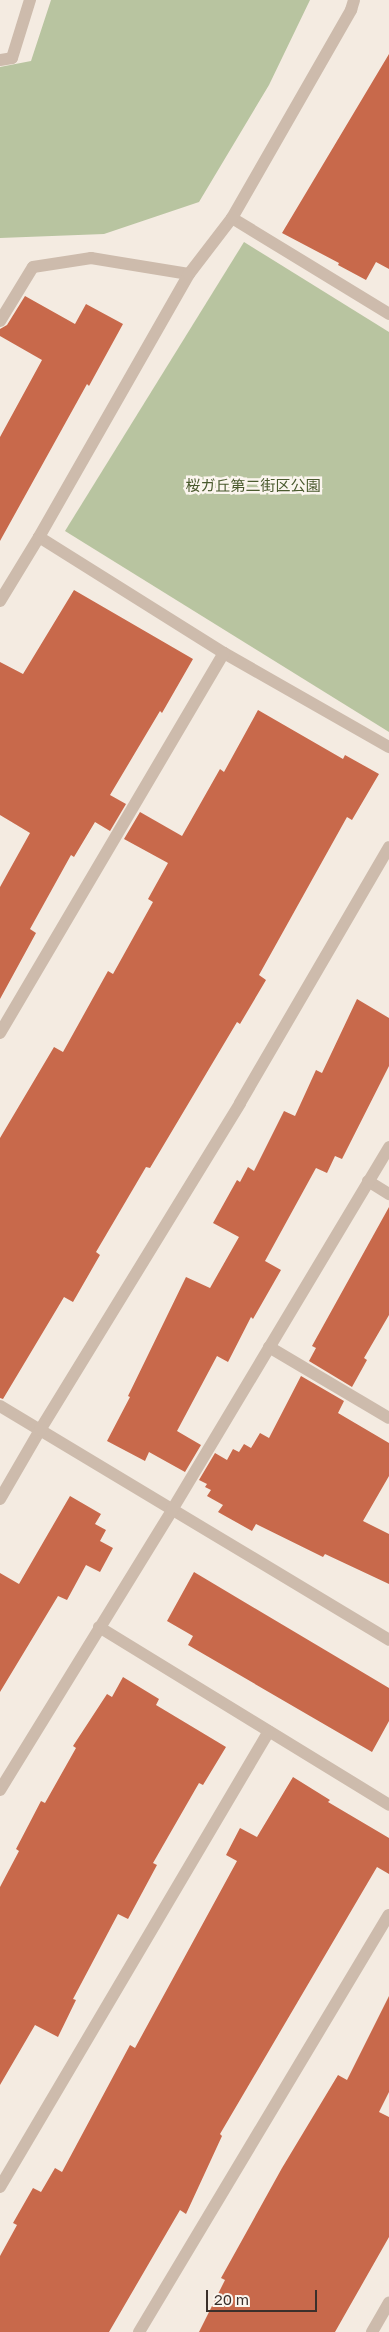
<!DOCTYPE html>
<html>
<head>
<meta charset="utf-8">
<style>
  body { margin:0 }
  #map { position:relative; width:389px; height:2332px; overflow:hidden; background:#f4ebe1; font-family:"Golos Text","Noto Sans JP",sans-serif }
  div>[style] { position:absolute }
  .green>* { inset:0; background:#b8c4a0 }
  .building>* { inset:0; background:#c8694b }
  .minor>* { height:12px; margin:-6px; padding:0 6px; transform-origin:6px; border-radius:6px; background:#cdbbac }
  .tertiary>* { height:12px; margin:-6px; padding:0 6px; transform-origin:6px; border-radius:6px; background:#cdbbac }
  span { translate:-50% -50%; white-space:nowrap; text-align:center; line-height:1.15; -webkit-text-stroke:5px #fbf5ee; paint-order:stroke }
  .park-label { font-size:15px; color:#4a5a2e }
  .scale { position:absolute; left:206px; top:2290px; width:111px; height:22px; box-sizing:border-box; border:2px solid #3b302b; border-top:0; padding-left:6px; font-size:15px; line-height:18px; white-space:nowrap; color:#3b302b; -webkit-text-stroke:4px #fbf5ee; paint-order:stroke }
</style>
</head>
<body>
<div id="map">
  <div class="green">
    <i style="clip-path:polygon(51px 0,310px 0,269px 85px,199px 202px,104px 234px,0 238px,0 67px,31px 61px)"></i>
    <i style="clip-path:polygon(244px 242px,389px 332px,389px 732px,65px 531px)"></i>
  </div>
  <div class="building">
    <i style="clip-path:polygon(389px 54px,389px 269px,376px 262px,366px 280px,338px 265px,339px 263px,282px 233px)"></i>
    <i style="clip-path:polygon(25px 296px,75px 324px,86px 304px,123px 324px,89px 386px,87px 384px,0 541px,0 437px,42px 360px,0 336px,0 329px,7px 325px)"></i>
    <i style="clip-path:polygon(74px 590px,193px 659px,162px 713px,160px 711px,110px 795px,126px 804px,110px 831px,95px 822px,74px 857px,71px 855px,30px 929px,36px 933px,0 999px,0 887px,30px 833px,0 815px,0 662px,23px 674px)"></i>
    <i style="clip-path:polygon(258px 710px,343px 759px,345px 755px,379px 774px,352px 820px,347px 817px,259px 975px,266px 980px,240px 1024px,237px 1022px,150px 1168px,146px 1167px,96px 1252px,100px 1255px,73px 1302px,64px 1297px,3px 1399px,0 1398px,0 1138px,54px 1047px,63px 1052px,108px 971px,113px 974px,153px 902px,148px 899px,168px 863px,124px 839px,140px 812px,182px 836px,220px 769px,224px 772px)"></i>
    <i style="clip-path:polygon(357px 999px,389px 1018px,389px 1066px,342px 1159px,335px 1156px,327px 1173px,316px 1168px,265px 1261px,281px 1270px,253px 1319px,251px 1317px,228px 1362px,217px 1356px,177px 1431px,201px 1445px,185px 1472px,149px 1452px,145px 1461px,107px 1441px,130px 1397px,128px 1396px,186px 1277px,210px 1288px,239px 1237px,213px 1223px,237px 1180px,240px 1182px,248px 1167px,254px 1171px,284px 1111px,295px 1116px,316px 1070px,322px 1073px)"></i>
    <i style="clip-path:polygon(389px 1207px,389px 1315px,364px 1358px,367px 1360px,352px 1387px,309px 1361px,316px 1348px,312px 1346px)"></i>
    <i style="clip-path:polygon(301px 1376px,344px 1401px,338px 1413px,389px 1443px,389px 1476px,363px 1521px,389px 1534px,389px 1584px,325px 1554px,323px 1557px,256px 1524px,252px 1531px,218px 1512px,223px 1505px,207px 1496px,211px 1490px,205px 1487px,207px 1484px,199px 1480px,215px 1453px,227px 1460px,233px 1449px,239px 1452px,244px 1444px,251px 1448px,260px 1433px,269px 1438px)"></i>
    <i style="clip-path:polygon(70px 1496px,101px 1514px,95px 1524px,106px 1530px,100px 1541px,113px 1548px,100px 1572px,86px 1565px,67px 1600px,58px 1596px,0 1692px,0 1573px,19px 1584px)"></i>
    <i style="clip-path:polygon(194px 1572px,389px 1688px,389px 1721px,372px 1752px,188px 1645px,193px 1636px,167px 1621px)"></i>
    <i style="clip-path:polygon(123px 1677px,159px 1699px,156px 1705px,226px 1747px,203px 1785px,199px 1783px,153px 1863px,157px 1865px,128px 1919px,118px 1914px,73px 1999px,76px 2000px,58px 2037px,35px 2025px,0 2085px,0 1887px,19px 1851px,16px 1849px,41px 1801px,45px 1803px,76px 1748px,73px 1746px,107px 1694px,112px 1697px)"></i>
    <i style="clip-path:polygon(293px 1777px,330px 1800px,328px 1802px,389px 1838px,389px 1874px,377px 1867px,220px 2134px,222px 2136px,186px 2214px,180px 2210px,109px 2332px,0 2332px,0 2256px,17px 2225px,13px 2223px,33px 2188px,41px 2192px,55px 2168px,62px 2172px,130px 2045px,135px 2048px,237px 1861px,226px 1855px,240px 1828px,257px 1837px)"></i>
    <i style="clip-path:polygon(389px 1996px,389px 2092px,379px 2112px,389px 2117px,389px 2237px,335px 2332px,199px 2332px,225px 2280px,221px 2278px,282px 2168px,338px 2075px,347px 2080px)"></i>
  </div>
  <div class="minor">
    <i style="left:0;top:60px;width:12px;rotate:-9deg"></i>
    <i style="left:12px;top:58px;width:61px;rotate:-72.8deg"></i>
    <i style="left:232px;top:218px;width:184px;rotate:31.4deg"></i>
    <i style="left:0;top:321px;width:63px;rotate:-58.6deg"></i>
    <i style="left:33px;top:267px;width:59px;rotate:-8.8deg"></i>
    <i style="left:91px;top:258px;width:99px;rotate:9.3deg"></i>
    <i style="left:39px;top:537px;width:218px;rotate:32.1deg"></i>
    <i style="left:224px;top:653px;width:190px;rotate:29.7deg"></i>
    <i style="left:0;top:601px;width:75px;rotate:-58.6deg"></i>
    <i style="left:39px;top:537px;width:303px;rotate:-60.3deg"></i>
    <i style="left:189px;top:274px;width:71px;rotate:-52.5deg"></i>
    <i style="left:232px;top:218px;width:240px;rotate:-60.2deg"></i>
    <i style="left:351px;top:10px;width:10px;rotate:-73deg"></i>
    <i style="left:0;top:1033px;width:441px;rotate:-59.5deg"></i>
    <i style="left:368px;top:1181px;width:25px;rotate:32deg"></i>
    <i style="left:269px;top:1347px;width:139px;rotate:30.6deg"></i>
    <i style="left:0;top:1406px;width:454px;rotate:31deg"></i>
    <i style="left:99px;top:1627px;width:340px;rotate:31.5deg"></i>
    <i style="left:0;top:1790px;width:329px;rotate:-58.4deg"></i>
    <i style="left:172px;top:1510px;width:423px;rotate:-59.1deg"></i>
    <i style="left:0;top:2187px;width:529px;rotate:-59.46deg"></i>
    <i style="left:139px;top:2332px;width:486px;rotate:-59.1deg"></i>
    <i style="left:372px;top:2332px;width:34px;rotate:-60deg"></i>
  </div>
  <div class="tertiary">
    <i style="left:0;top:1499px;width:80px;rotate:-59.9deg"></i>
    <i style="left:40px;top:1430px;width:383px;rotate:-58.5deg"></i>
    <i style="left:240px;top:1103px;width:296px;rotate:-59.8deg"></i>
  </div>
  <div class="park-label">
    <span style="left:253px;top:486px">桜ガ丘第二街区公園</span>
  </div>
  <div class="scale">20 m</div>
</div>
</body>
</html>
